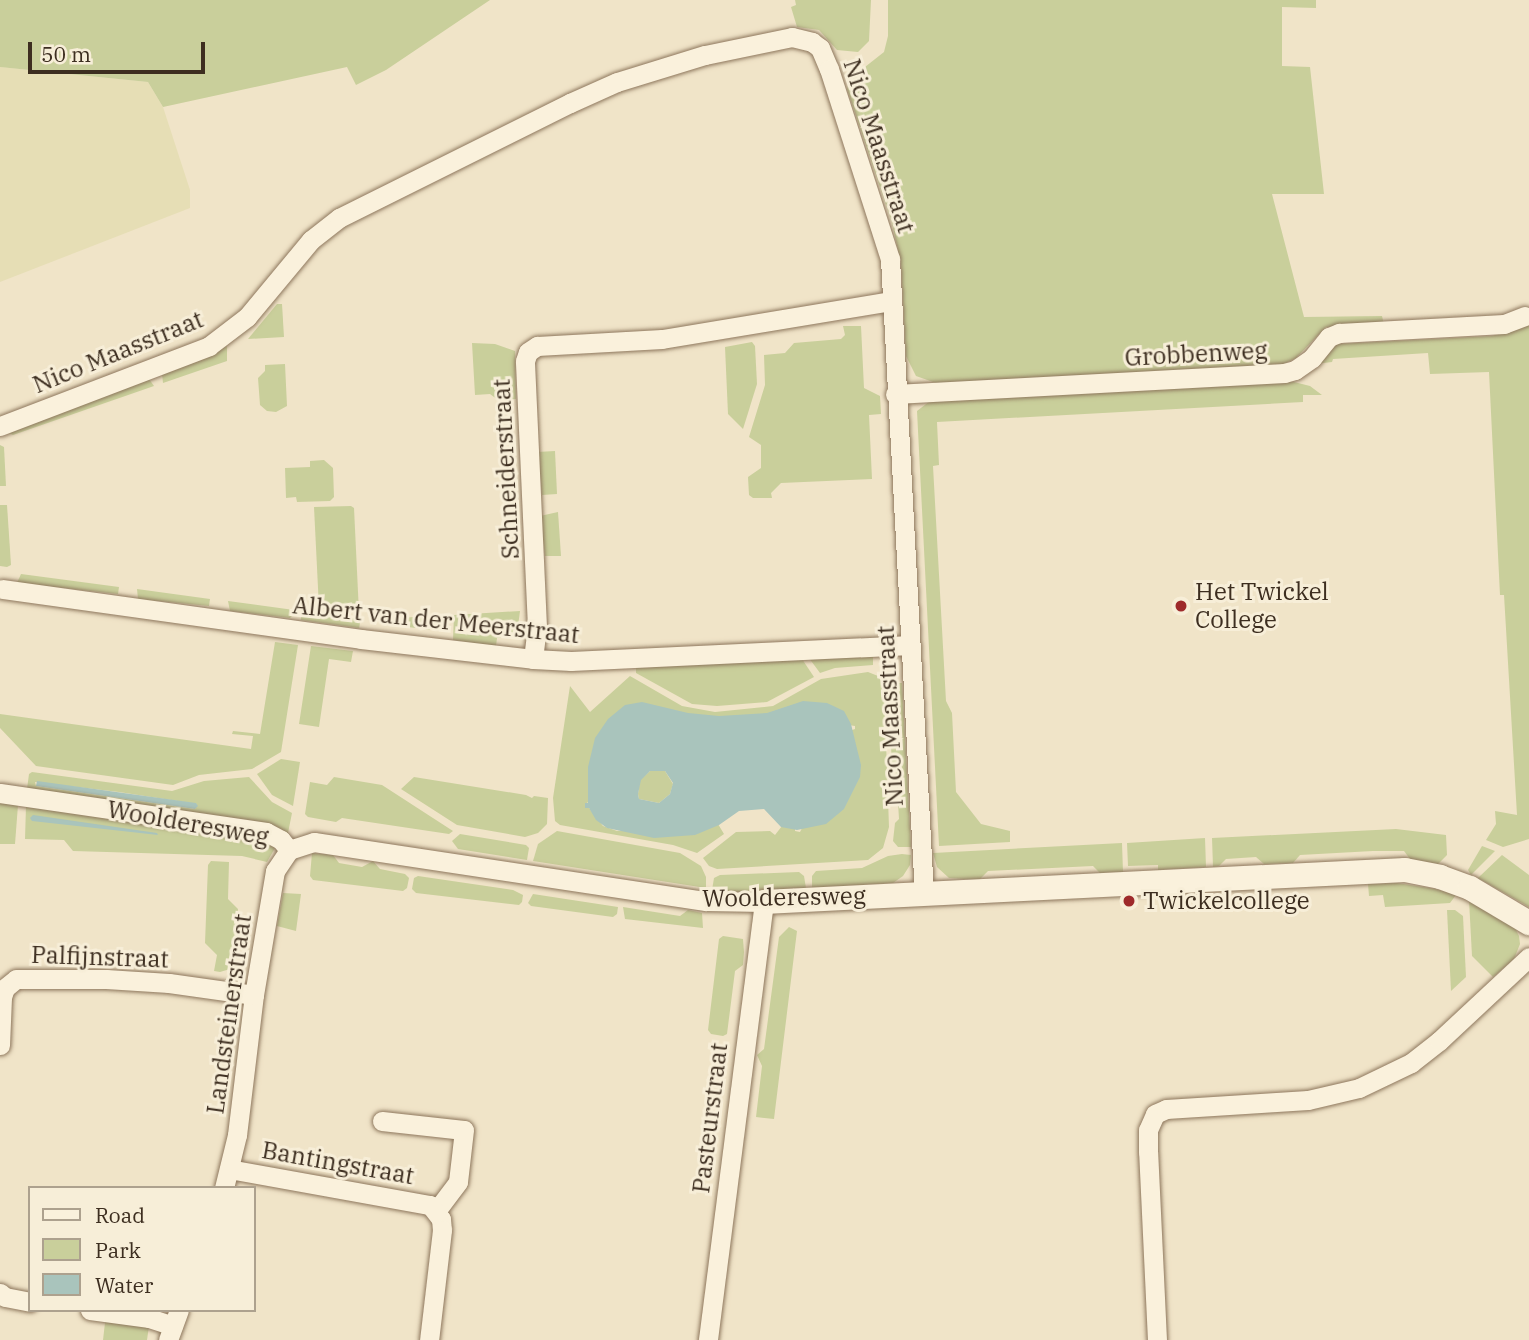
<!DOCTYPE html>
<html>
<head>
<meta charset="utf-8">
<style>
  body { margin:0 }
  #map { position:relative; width:1529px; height:1340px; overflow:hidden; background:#f0e4c8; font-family:"IBM Plex Serif",serif }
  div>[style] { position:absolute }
  .farmland>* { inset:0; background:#e6deb5 }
  .green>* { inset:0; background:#c9cf9b; transform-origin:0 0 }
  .water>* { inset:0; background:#a9c4bc }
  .roads { filter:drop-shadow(0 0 2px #8d765c) drop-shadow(0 0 2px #8d765c) }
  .minor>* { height:19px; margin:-9.5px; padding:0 9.5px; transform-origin:9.5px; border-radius:9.5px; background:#faf1dc }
  .tertiary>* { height:24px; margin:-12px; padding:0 12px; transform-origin:12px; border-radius:12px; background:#faf1dc }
  .dots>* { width:19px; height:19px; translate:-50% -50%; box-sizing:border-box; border:4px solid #f7eed8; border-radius:50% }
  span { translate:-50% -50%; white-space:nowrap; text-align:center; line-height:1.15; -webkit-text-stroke:6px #f7eed8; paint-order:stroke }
  .street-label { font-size:24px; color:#3d2e20 }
  .poi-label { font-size:24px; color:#3d2e20 }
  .left { translate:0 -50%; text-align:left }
  .legend { position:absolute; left:28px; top:1186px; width:228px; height:126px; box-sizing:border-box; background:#f7eed8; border:2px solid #ada18e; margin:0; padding:9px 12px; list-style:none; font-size:21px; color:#3d2e20 }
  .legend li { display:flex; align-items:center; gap:14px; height:35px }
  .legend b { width:35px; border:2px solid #ada18e }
  .scale { position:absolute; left:28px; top:42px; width:177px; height:32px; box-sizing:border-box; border:4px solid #3d2e20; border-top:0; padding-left:9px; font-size:21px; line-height:24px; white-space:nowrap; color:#3d2e20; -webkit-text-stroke:5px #f7eed8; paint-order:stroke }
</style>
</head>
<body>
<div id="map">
  <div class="farmland">
    <i style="clip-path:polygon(0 67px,148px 82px,163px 107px,190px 190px,190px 208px,0 282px)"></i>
  </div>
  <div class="green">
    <i style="clip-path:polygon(0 0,490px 0,386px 70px,356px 85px,347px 67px,163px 107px,148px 82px,0 67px)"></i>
    <i style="clip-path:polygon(795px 0,871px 0,869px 41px,858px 52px,837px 50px,819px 30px,797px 27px,791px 7px,796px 5px)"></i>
    <i style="clip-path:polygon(888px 0,1316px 0,1316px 8px,1282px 7px,1282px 66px,1310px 67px,1324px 194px,1272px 194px,1304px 317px,1382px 316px,1384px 325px,1326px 327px,1296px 358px,1282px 365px,936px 383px,916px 376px,906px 356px,901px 264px,892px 223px,847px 89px,851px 78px,884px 52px,888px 36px)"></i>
    <i style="clip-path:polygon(277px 304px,282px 304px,284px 337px,248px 339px)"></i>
    <i style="clip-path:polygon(1529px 325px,1529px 839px,1503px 847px,1486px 840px,1496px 824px,1495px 811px,1517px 815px,1504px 595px,1500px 595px,1489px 372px,1430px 374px,1428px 353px,1333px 359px,1332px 362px,1315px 364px,1337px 344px,1492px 336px)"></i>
    <i style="clip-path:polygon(843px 326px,861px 326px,864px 388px,880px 396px,881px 414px,869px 415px,872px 479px,781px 483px,771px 493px,772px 498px,753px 498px,749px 495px,748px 477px,761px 468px,761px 445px,749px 437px,765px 385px,764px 355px,785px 353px,794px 343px,841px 339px,845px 335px)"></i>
    <i style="clip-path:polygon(752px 342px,755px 346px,757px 384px,743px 429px,728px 414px,725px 347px)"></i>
    <i style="clip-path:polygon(472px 343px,495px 344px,515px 351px,516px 399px,498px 400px,490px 394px,475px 395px)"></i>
    <i style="clip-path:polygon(227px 346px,227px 361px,163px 383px,162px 374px,196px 362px)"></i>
    <i style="clip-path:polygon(285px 364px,287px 406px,276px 412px,267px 411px,260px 405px,258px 378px,265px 371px,265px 365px)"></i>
    <i style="clip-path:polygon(149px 379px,154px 386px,13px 435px,9px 433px,8px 427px)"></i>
    <i style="clip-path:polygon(1290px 381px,1310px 386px,1322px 395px,1303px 395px,1303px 402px,937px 422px,939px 465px,933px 466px,946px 701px,952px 713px,956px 792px,981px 824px,1010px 831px,1010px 842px,939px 846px,917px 411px,930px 401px)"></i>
    <i style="clip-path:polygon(0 445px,4px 447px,6px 486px,0 486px)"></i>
    <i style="clip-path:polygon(555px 451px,557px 494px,542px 495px,537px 452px)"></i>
    <i style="clip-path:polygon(324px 460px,333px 468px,334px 497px,330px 501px,297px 502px,296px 497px,286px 498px,285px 468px,310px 467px,310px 461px)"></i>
    <i style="clip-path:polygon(0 505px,7px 505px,11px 565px,7px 567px,0 566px)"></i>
    <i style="clip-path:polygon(351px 506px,354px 508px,359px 613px,319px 608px,314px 507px)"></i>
    <i style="clip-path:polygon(558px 512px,561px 556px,545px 556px,540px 516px)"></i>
    <i style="clip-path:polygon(21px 574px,119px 587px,118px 594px,17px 583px)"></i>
    <i style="clip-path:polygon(137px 589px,210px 599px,209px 606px,138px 599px)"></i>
    <i style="clip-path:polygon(228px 601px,294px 610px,293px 615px,290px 618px,230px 611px)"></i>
    <i style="left:302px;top:611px;width:59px;height:9px;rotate:8deg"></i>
    <i style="clip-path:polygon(520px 611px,517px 634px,497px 638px,496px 646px,453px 640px,454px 615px)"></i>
    <i style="clip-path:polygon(432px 616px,430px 630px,380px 623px,380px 619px)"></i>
    <i style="clip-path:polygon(275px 642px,298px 645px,281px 752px,252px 769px,199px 775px,173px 785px,36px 766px,0 728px,0 714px,251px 749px,253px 736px,232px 734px,233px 731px,260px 734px)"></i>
    <i style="clip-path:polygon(311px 646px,353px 651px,351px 662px,329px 659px,319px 727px,299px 724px)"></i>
    <i style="clip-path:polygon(873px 655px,873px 665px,835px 668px,820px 673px,809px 658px)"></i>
    <i style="clip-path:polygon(802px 659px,814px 677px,767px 702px,717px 706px,692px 704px,636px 673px,636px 668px)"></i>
    <i style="clip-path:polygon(868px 672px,878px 676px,884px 685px,889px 827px,883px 848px,868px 860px,717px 869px,709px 866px,703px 858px,736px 832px,770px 831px,775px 835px,782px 826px,795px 827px,795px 831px,800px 832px,852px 730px,855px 729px,855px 726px,775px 714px,728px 719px,585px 804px,585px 808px,589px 808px,603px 826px,617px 831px,718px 824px,724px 834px,697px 853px,673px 845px,560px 825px,555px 821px,553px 798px,570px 686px,590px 712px,630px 676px,682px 706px,715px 712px,773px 706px,821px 679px)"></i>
    <i style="clip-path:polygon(888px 683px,902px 683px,911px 847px,898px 847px,893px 841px,895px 823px,899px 819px,896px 770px,892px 766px)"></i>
    <i style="clip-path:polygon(281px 759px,300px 762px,293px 806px,272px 795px,257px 774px)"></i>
    <i style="clip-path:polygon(650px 771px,665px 771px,673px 784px,670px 794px,659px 803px,639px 799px,638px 794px,640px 780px)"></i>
    <i style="clip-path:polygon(evenodd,32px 772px,172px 791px,204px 781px,249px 777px,272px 802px,292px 813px,288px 833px,266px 826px,27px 789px,29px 774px,32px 772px,35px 782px,119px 792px,197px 804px,195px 809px,36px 786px,35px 782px)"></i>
    <i style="clip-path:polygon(334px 777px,382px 785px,453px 831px,449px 834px,342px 818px,336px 822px,308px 817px,305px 814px,310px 782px,327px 785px)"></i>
    <i style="clip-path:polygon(414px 777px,526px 795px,532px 798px,534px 796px,548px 798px,547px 824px,538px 833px,525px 837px,457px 825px,401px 789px)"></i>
    <i style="clip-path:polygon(0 802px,18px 805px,15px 844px,0 844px)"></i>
    <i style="clip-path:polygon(26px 806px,263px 840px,275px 848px,267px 862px,242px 856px,73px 851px,64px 840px,25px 839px)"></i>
    <i style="clip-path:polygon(1396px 829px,1446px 835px,1447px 855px,1438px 864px,1410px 859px,1404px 851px,1373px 851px,1300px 855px,1293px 863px,1264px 864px,1256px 857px,1226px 859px,1219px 866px,1213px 867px,1212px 838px)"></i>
    <i style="clip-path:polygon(557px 831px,680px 853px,701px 866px,706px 877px,706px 888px,533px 861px,538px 844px)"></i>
    <i style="clip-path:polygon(460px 834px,526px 845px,529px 848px,527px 860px,458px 849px,452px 841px)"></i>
    <i style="clip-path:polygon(1205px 838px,1206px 867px,1158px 870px,1158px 865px,1128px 866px,1127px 843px)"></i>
    <i style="clip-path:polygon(1122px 843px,1123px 872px,1100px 873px,1093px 866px,988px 871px,979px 880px,949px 878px,937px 867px,933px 853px)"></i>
    <i style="clip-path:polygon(1482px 846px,1495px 851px,1471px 875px,1468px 870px)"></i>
    <i style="clip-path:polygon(312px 853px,333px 855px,339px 863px,362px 867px,373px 861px,380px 869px,405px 874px,409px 878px,407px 888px,403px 891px,313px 880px,310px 876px)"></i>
    <i style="clip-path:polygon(902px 854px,911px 855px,910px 865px,903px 876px,893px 883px,812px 888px,812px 876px,816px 871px,862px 868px,888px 856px)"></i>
    <i style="clip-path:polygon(1502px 855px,1529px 875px,1529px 907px,1478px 878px)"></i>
    <i style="clip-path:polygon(211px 861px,229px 862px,228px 899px,238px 909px,230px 969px,220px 972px,214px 971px,217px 955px,205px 943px,208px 865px)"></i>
    <i style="clip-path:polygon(799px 872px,804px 876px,806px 888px,738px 892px,712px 890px,714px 878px,720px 875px)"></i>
    <i style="clip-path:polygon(418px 876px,513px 890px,523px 895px,522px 902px,519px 905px,416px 893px,412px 889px,414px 878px)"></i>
    <i style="clip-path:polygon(1397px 883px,1436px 889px,1456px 895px,1450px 903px,1385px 907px,1383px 895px,1369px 896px,1368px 884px)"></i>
    <i style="clip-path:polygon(283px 893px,301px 894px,296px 931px,277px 926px)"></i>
    <i style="clip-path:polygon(533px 894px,618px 907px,617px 914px,613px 917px,531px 906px,528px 903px)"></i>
    <i style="clip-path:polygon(1469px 900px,1515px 928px,1519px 936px,1520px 944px,1514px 959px,1493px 977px,1472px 956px)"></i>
    <i style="clip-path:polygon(623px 907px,680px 916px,688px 910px,702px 913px,703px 928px,625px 919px)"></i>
    <i style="clip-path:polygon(1447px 910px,1455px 910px,1463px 916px,1466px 977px,1451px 991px)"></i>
    <i style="clip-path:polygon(789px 927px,797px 931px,774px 1119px,756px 1117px,762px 1066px,757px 1055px,764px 1049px,779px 937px)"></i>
    <i style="clip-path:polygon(723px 936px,743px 939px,744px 952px,743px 965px,735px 971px,727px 1034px,723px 1036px,711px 1034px,708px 1030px,719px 939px)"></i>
    <i style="clip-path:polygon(106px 1314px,149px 1326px,147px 1340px,103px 1340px)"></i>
  </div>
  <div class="water">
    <i style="clip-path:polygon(evenodd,803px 701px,827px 703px,844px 711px,851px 724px,861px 765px,860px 777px,844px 809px,826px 824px,797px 830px,781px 827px,764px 809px,739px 811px,719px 825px,695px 835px,654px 838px,607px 828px,596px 820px,589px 808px,585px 808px,585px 803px,588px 803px,588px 767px,595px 738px,608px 719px,625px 705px,642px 702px,688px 713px,719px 716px,767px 713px,803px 701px,650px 771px,665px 771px,673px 783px,670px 794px,659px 803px,639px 799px,638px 794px,641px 780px,650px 771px)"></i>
    <i style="clip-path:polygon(37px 781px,196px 803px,198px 806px,195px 809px,36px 786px)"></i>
    <i style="clip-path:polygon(33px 815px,157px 833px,158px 835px,32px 821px,30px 818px)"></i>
  </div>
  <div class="roads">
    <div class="minor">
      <i style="left:895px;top:394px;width:390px;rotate:-3.1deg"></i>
      <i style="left:1284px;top:373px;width:11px;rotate:-15deg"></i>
      <i style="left:1295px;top:370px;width:21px;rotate:-35deg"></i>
      <i style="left:1312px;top:358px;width:27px;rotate:-51deg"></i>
      <i style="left:1329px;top:337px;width:11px;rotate:-22deg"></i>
      <i style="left:1339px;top:333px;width:165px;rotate:-3.1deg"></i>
      <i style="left:1504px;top:324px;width:22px;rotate:-21deg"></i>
      <i style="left:0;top:426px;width:224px;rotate:-20.9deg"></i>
      <i style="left:209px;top:346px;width:48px;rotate:-37.3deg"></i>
      <i style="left:247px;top:317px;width:100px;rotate:-50.3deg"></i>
      <i style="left:311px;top:240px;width:36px;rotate:-38deg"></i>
      <i style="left:339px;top:218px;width:258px;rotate:-26.5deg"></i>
      <i style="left:570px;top:103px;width:51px;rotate:-24.1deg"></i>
      <i style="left:617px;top:82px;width:92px;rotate:-17.1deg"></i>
      <i style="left:705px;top:55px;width:89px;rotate:-11.7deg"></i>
      <i style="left:792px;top:37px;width:21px;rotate:14deg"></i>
      <i style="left:812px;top:42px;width:10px;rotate:37deg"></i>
      <i style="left:820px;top:48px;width:23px;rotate:67deg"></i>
      <i style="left:829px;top:69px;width:200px;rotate:72.2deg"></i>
      <i style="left:890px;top:259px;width:636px;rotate:86.94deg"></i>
      <i style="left:2px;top:589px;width:362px;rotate:7.9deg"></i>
      <i style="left:361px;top:639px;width:173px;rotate:6.6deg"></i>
      <i style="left:533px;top:659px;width:38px;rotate:3deg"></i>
      <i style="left:571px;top:661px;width:340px;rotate:-2.7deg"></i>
      <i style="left:533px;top:659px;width:32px;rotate:-83deg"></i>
      <i style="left:537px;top:627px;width:266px;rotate:-92.6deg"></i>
      <i style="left:525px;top:361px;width:9px;rotate:-72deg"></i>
      <i style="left:528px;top:352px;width:11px;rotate:-34deg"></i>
      <i style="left:537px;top:346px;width:125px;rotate:-3.2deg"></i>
      <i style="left:662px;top:339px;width:233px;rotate:-9.4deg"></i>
      <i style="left:0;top:793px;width:269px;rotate:8.3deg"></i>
      <i style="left:266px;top:832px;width:17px;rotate:28deg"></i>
      <i style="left:281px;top:840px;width:13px;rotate:51deg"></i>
      <i style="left:289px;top:850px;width:26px;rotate:-18deg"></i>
      <i style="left:314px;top:842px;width:396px;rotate:8.6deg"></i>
      <i style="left:706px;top:901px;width:58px;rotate:1deg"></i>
      <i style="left:764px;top:902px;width:442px;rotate:97.3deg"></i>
      <i style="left:0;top:1045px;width:48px;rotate:-87.6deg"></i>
      <i style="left:2px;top:997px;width:9px;rotate:-72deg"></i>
      <i style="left:5px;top:988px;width:14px;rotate:-39deg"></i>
      <i style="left:16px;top:979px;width:90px"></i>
      <i style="left:106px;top:979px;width:63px;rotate:3.6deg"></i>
      <i style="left:169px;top:983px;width:86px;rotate:8deg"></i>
      <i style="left:382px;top:1121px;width:82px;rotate:6.3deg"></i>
      <i style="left:464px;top:1130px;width:52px;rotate:96.6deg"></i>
      <i style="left:458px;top:1182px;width:36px;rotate:127deg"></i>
      <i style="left:229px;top:1169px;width:204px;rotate:10.2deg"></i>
      <i style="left:430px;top:1205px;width:18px;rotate:52deg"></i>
      <i style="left:441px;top:1219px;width:11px;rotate:85deg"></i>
      <i style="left:442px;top:1230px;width:111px;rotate:96.7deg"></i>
      <i style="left:224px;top:1188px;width:55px;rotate:-76.2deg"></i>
      <i style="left:237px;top:1135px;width:141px;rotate:-83.1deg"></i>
      <i style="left:254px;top:995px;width:126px;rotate:-80.4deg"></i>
      <i style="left:275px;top:871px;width:25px;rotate:-56deg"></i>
      <i style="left:0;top:1293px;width:6px;rotate:39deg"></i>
      <i style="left:5px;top:1297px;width:25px;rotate:11deg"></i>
      <i style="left:90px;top:1310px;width:60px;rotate:7.7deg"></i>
      <i style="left:149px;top:1318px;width:25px;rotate:18deg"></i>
      <i style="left:168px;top:1340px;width:32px;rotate:-70deg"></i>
      <i style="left:1157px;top:1340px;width:188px;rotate:-92.7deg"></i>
      <i style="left:1148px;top:1152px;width:22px;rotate:-90deg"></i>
      <i style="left:1148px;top:1130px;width:17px;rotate:-66deg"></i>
      <i style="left:1155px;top:1114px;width:12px;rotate:-24deg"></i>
      <i style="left:1166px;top:1109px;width:142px;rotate:-3.6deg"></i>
      <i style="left:1308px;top:1100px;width:52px;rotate:-13.2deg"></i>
      <i style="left:1359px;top:1088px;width:58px;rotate:-25.7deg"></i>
      <i style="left:1411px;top:1063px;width:36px;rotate:-38deg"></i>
      <i style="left:1439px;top:1041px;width:123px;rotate:-43deg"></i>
    </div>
    <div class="tertiary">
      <i style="left:764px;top:902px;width:642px;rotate:-2.86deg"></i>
      <i style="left:1405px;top:870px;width:36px;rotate:11deg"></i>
      <i style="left:1440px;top:877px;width:32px;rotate:20deg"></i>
      <i style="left:1470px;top:888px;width:69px;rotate:30.7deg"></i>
    </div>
  </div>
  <div class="dots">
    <i style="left:1181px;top:606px;background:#9e2a2b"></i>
    <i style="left:1129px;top:901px;background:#9e2a2b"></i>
  </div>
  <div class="street-label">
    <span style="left:879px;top:146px;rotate:72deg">Nico Maasstraat</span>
    <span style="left:118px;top:352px;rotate:-22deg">Nico Maasstraat</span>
    <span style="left:1196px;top:354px;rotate:-3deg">Grobbenweg</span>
    <span style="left:506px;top:469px;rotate:-93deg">Schneiderstraat</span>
    <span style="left:436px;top:620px;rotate:6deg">Albert van der Meerstraat</span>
    <span style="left:890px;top:716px;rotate:-93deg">Nico Maasstraat</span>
    <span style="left:188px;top:823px;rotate:10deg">Woolderesweg</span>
    <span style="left:784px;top:897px;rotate:-1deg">Woolderesweg</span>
    <span style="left:100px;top:957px;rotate:2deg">Palfijnstraat</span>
    <span style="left:229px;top:1014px;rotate:-82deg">Landsteinerstraat</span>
    <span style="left:710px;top:1118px;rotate:-83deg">Pasteurstraat</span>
    <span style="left:338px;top:1163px;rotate:10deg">Bantingstraat</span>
  </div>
  <div class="poi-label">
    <span class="left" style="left:1195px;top:606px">Het Twickel<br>College</span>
    <span class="left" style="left:1143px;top:901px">Twickelcollege</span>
  </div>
  <ul class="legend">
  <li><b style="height:9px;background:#faf1dc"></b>Road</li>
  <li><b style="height:19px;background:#c9cf9b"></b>Park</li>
  <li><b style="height:19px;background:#a9c4bc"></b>Water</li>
  </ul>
  <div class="scale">50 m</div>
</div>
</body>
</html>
